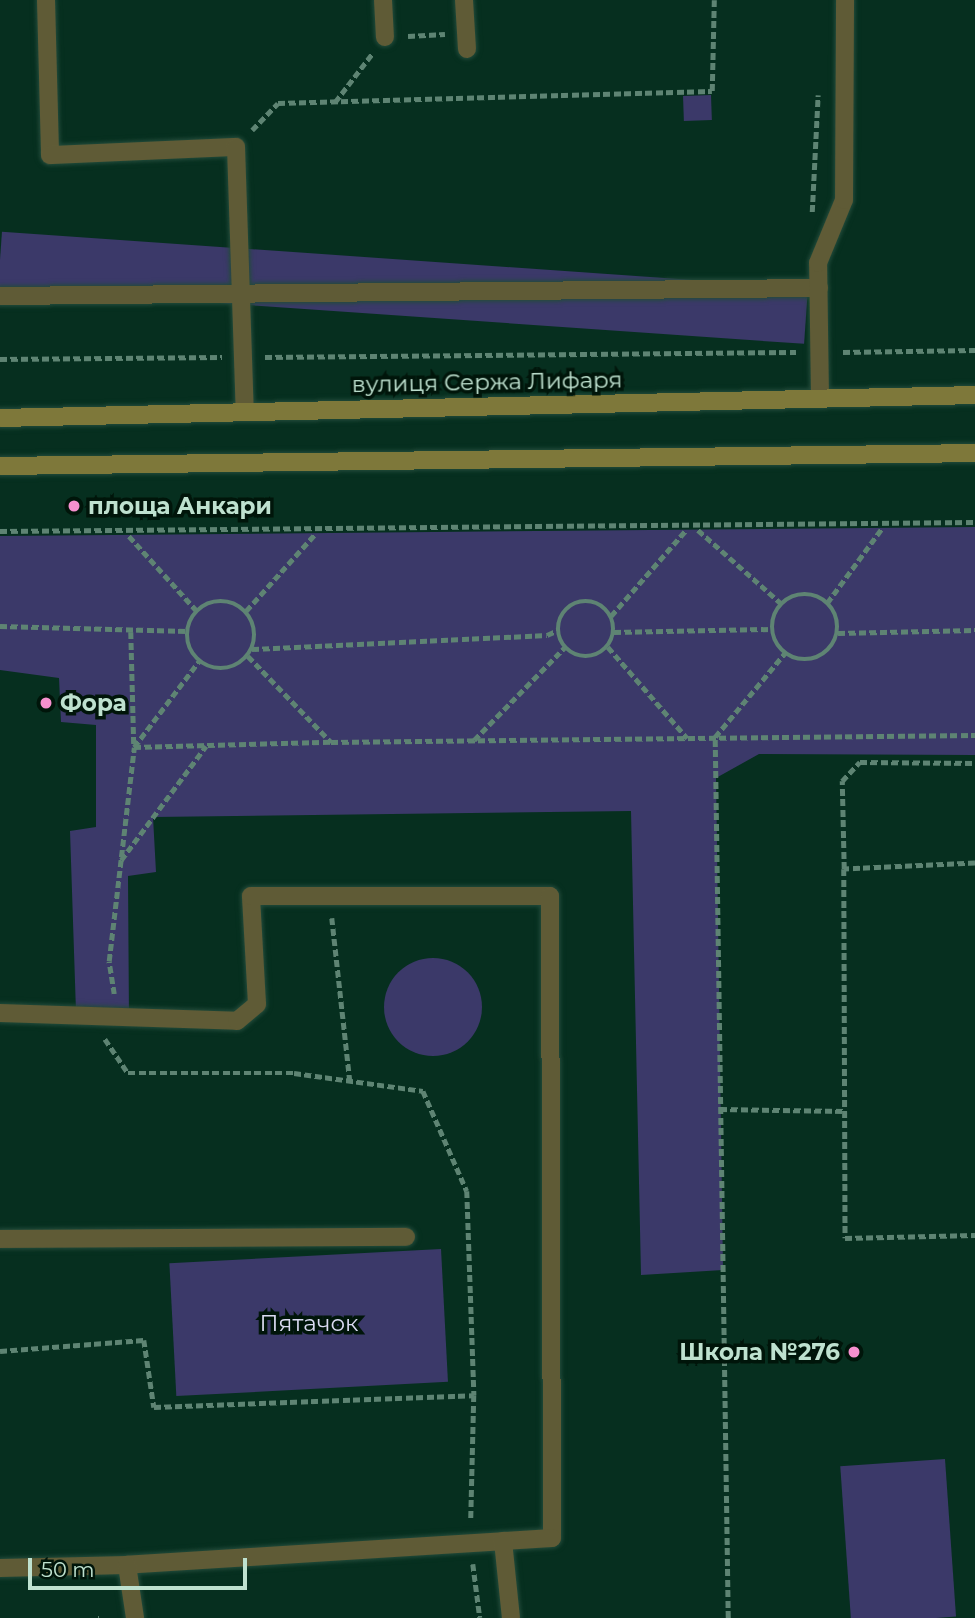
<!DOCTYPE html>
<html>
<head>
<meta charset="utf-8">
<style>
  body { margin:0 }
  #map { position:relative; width:975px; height:1618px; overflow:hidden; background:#062f1f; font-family:Montserrat,sans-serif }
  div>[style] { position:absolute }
  .green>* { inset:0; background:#3b3969; transform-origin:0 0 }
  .round { border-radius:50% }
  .path>* { height:4.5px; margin-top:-2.25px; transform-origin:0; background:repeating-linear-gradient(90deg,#5e8473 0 7px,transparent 0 10.5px) }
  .path>.ring { margin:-2.25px; padding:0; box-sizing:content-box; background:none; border:4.5px solid #5e8473; border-radius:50% }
  .roads { filter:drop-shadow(0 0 2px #234b3b) drop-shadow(0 0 2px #234b3b) }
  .lane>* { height:18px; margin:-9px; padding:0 9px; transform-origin:9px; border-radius:9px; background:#5f5b36 }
  .secondary>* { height:18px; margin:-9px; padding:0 9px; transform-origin:9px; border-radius:9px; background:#7e783a }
  .dots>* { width:19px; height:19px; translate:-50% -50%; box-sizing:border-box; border:4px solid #00150a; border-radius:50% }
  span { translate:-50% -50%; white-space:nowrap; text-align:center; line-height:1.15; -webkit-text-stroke:7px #00150a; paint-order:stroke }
  .street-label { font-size:23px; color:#bee1cf }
  .poi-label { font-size:23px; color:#bee1cf; font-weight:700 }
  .left { translate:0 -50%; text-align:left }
  .right { translate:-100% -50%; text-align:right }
  .park-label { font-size:23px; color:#dadbf2 }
  .scale { position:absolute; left:28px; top:1558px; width:219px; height:32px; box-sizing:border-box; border:4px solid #bee1cf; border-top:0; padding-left:9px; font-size:21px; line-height:24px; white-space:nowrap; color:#bee1cf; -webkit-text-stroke:5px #00150a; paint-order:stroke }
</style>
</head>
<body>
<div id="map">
  <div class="green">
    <i style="left:711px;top:95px;width:25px;height:28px;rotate:88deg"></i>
    <i style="left:808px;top:288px;width:56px;height:808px;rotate:94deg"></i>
    <i style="clip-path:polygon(975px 527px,975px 755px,759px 754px,716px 778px,723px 1270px,641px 1275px,631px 811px,153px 817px,156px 872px,128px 876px,129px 1019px,76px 1012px,70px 831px,96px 827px,96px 725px,61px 722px,59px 678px,0 670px,0 536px)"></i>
    <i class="round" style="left:384px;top:958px;width:98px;height:98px"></i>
    <i style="left:441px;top:1249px;width:133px;height:272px;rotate:87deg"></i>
    <i style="left:945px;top:1459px;width:158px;height:105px;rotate:86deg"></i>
  </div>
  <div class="path">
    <i style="left:408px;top:36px;width:37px;rotate:-3deg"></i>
    <i style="left:335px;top:102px;width:61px;rotate:-52.4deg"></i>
    <i style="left:252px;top:130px;width:37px;rotate:-46deg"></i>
    <i style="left:278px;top:103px;width:434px;rotate:-1.6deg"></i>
    <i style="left:712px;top:91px;width:91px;rotate:-88.7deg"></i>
    <i style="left:812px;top:212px;width:117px;rotate:-87.1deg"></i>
    <i style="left:843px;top:352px;width:132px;rotate:-0.9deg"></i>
    <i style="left:265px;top:357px;width:531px;rotate:-0.54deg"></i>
    <i style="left:0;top:359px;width:222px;rotate:-0.5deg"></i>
    <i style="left:698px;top:530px;width:112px;rotate:41.4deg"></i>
    <i style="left:0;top:531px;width:975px;rotate:-0.53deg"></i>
    <i style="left:129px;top:536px;width:101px;rotate:47.8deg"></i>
    <i class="ring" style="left:772px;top:594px;width:61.5px;height:61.5px"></i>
    <i class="ring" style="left:187px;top:601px;width:63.5px;height:63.5px"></i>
    <i class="ring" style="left:558px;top:601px;width:51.5px;height:51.5px"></i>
    <i style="left:827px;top:603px;width:93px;rotate:-53.7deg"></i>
    <i style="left:246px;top:611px;width:103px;rotate:-48.1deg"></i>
    <i style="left:611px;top:616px;width:114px;rotate:-48.9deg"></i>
    <i style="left:0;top:626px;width:187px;rotate:1.5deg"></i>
    <i style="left:131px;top:632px;width:115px;rotate:88.5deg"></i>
    <i style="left:134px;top:747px;width:197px;rotate:-1.5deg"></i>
    <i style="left:614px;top:632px;width:158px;rotate:-1.1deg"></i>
    <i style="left:838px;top:633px;width:137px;rotate:-1.3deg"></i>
    <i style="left:608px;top:647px;width:121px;rotate:49deg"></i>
    <i style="left:252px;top:649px;width:295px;rotate:-2.7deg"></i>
    <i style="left:547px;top:635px;width:12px;rotate:-24deg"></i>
    <i style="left:248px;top:656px;width:120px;rotate:46deg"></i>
    <i style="left:331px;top:742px;width:644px;rotate:-0.62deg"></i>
    <i style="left:474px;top:740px;width:130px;rotate:-45.6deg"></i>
    <i style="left:121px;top:860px;width:142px;rotate:-53.3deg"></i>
    <i style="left:975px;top:863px;width:131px;rotate:177.4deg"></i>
    <i style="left:844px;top:869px;width:369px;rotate:89.8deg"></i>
    <i style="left:845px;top:1238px;width:130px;rotate:-1.3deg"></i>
    <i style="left:844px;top:869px;width:88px;rotate:-91.3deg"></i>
    <i style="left:842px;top:781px;width:26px;rotate:-47deg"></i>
    <i style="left:860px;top:762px;width:115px;rotate:0.5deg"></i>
    <i style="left:332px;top:918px;width:164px;rotate:83.7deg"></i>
    <i style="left:114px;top:994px;width:33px;rotate:-99deg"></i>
    <i style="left:109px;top:961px;width:215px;rotate:-83.3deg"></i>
    <i style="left:134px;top:747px;width:108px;rotate:-52.9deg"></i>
    <i style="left:105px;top:1039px;width:41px;rotate:55.9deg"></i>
    <i style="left:128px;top:1073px;width:166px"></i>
    <i style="left:294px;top:1073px;width:130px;rotate:7.9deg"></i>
    <i style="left:423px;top:1091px;width:109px;rotate:66.3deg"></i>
    <i style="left:467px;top:1191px;width:204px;rotate:88deg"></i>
    <i style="left:474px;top:1395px;width:125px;rotate:91.4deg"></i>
    <i style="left:720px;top:1109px;width:125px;rotate:0.9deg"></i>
    <i style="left:0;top:1351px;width:144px;rotate:-4.4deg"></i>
    <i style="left:144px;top:1340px;width:68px;rotate:81.5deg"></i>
    <i style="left:154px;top:1407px;width:320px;rotate:-2.1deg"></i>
    <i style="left:473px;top:1564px;width:54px;rotate:82.6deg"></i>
    <i style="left:98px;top:1618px;width:1px"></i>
    <i style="left:728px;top:1618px;width:881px;rotate:-90.85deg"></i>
    <i style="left:715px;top:737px;width:109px;rotate:-50.2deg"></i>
  </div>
  <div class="roads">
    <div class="lane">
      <i style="left:46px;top:0;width:155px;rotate:88.5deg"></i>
      <i style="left:50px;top:155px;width:186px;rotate:-2.5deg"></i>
      <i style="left:236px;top:147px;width:265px;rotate:88.1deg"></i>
      <i style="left:383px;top:0;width:37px;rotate:87deg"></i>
      <i style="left:464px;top:0;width:49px;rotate:86.5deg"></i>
      <i style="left:0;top:296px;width:819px;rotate:-0.56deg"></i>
      <i style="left:820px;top:398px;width:135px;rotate:-90.8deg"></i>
      <i style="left:818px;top:263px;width:68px;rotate:-67.6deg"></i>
      <i style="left:844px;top:200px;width:200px;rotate:-89.7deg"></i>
      <i style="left:0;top:1013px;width:237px;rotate:1.9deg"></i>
      <i style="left:237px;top:1021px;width:26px;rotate:-40deg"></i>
      <i style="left:257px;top:1004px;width:108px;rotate:-93.2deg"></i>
      <i style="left:251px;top:896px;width:299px"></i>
      <i style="left:550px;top:896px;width:642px;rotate:89.82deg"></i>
      <i style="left:552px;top:1538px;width:426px;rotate:176.4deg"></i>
      <i style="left:127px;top:1565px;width:127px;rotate:178.6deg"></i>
      <i style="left:0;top:1239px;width:406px;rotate:-0.3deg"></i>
      <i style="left:503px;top:1541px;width:77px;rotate:84.1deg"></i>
      <i style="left:127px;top:1565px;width:54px;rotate:81.4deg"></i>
    </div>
    <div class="secondary">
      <i style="left:0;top:418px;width:975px;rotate:-1.35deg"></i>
      <i style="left:0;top:466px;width:975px;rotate:-0.76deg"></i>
    </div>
  </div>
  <div class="dots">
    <i style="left:74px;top:506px;background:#f690cf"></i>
    <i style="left:46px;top:703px;background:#f690cf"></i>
    <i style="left:854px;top:1352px;background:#f690cf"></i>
  </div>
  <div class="street-label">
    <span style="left:487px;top:382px;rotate:-1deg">вулиця Сержа Лифаря</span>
  </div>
  <div class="poi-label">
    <span class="left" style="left:88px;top:506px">площа Анкари</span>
    <span class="left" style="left:60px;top:703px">Фора</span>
    <span class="right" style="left:840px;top:1352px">Школа №276</span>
  </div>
  <div class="park-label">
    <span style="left:309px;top:1323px">Пятачок</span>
  </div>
  <div class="scale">50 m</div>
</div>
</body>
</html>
